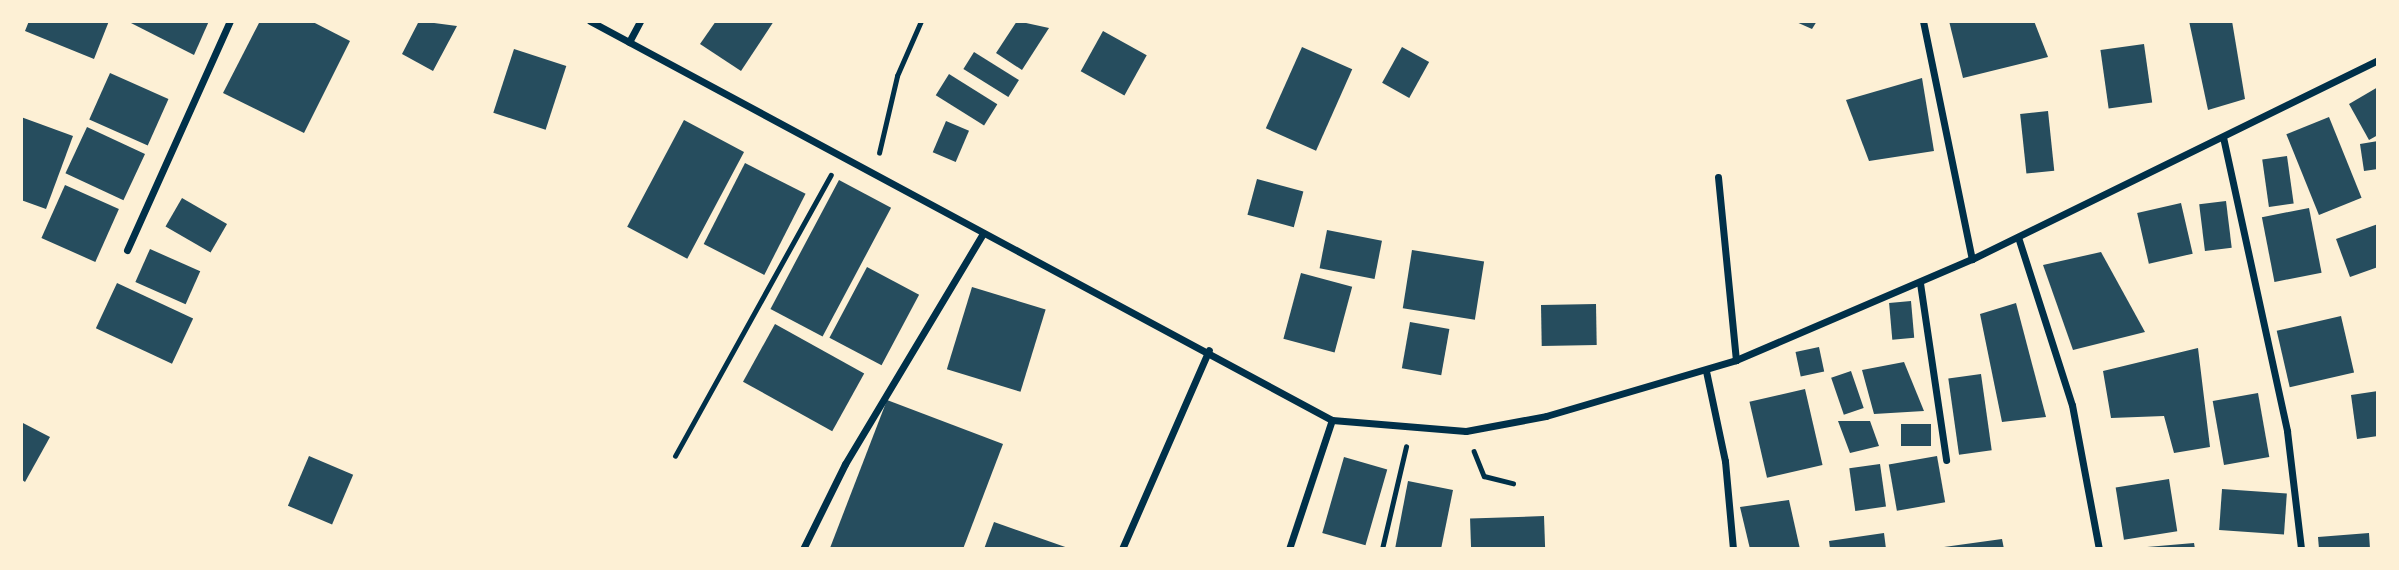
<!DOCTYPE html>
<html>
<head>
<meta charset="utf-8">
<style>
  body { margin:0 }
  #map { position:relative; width:2399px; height:570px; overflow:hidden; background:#fdf0d5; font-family:Karla,sans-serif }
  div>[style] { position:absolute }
  .building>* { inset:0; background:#264d5e; transform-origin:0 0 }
  .path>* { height:4.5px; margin:-2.25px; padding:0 2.25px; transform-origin:2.25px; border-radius:2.25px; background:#003049 }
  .minor>* { height:7px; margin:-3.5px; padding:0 3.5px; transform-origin:3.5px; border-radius:3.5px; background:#003049 }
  span { translate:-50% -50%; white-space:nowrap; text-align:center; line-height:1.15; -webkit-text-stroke:5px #fdf0d5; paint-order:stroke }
  .frame { position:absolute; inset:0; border:23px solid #fdf0d5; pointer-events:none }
</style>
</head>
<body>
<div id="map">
  <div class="building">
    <i style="clip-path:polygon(29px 21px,109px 21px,94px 59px,25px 31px)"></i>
    <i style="clip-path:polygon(127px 21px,209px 21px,194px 55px)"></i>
    <i style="clip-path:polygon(260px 21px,311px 21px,350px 41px,304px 133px,223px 93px)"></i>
    <i style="clip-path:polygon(419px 21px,457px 26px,433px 71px,402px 54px)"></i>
    <i style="clip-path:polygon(716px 21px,774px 21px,741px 71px,700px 44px)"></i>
    <i style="clip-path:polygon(1017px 21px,1049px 28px,1022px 70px,996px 53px)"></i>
    <i style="clip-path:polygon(1794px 21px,1817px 21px,1812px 29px)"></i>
    <i style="clip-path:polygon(1949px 21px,2034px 21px,2048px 57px,1963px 78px)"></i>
    <i style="clip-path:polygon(2189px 21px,2232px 21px,2245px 99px,2208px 110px)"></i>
    <i style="left:1103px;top:31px;width:50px;height:46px;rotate:29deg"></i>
    <i style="left:2144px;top:44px;width:59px;height:44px;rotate:82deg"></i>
    <i style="left:1302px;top:47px;width:55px;height:89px;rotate:24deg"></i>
    <i style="left:1402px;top:47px;width:31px;height:41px;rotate:29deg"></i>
    <i style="left:514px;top:49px;width:55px;height:67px;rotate:18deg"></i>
    <i style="left:974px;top:52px;width:53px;height:20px;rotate:32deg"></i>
    <i style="left:110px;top:73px;width:64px;height:51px;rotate:24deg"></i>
    <i style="left:949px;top:74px;width:57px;height:25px;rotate:32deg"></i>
    <i style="clip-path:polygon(1922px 78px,1934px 151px,1869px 161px,1846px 100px)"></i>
    <i style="clip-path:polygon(2378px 87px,2378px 135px,2369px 140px,2349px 104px)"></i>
    <i style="left:2048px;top:111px;width:60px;height:28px;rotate:84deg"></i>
    <i style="clip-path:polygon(21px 117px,73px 136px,46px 209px,21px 200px)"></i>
    <i style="left:2329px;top:117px;width:87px;height:46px;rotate:68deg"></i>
    <i style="left:684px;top:120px;width:68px;height:121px;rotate:28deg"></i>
    <i style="left:946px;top:121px;width:25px;height:34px;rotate:23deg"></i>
    <i style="left:87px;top:127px;width:64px;height:51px;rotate:25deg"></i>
    <i style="clip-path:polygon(2378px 141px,2378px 169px,2364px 171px,2360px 144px)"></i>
    <i style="left:2287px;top:156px;width:48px;height:25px;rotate:82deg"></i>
    <i style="left:745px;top:163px;width:68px;height:91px;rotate:27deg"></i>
    <i style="left:1257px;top:179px;width:48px;height:37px;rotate:15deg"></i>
    <i style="left:839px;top:180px;width:59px;height:146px;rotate:28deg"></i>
    <i style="left:65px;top:185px;width:59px;height:58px;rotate:24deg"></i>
    <i style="left:182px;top:198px;width:52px;height:33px;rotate:30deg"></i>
    <i style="left:2226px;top:201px;width:47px;height:27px;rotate:83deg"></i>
    <i style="left:2181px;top:203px;width:52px;height:45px;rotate:77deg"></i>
    <i style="left:2309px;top:208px;width:66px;height:48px;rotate:79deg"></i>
    <i style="clip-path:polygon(2378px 224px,2378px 267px,2350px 277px,2336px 239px)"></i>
    <i style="left:1327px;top:230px;width:56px;height:39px;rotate:11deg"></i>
    <i style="left:150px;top:249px;width:55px;height:36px;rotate:24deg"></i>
    <i style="left:1412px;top:250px;width:73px;height:59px;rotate:9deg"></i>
    <i style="clip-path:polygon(2101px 252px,2145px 332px,2073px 350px,2043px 265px)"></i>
    <i style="left:867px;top:267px;width:59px;height:80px;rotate:28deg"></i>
    <i style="left:1301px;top:273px;width:53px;height:68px;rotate:15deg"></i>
    <i style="left:117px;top:283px;width:84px;height:50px;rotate:25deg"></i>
    <i style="left:972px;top:287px;width:77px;height:86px;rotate:17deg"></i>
    <i style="left:1911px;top:301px;width:37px;height:22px;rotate:85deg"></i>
    <i style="clip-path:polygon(2016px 303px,2046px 417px,2002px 422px,1980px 314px)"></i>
    <i style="left:1596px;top:304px;width:41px;height:55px;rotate:89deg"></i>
    <i style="left:2341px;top:316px;width:58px;height:66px;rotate:77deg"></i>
    <i style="left:1410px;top:322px;width:40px;height:47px;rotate:10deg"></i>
    <i style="left:775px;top:324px;width:102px;height:66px;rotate:29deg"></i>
    <i style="left:1819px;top:347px;width:25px;height:24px;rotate:78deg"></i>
    <i style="clip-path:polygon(2198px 348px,2210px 447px,2174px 453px,2164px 416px,2111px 418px,2103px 371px)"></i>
    <i style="clip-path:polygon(1904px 362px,1924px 411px,1874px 414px,1862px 370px)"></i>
    <i style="left:1851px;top:371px;width:39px;height:21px;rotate:71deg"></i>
    <i style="left:1981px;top:374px;width:77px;height:33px;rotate:82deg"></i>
    <i style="left:1805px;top:389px;width:78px;height:57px;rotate:77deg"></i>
    <i style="clip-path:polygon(2378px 391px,2378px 436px,2357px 439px,2351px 395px)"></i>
    <i style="left:2258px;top:393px;width:65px;height:46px;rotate:80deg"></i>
    <i style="clip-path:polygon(887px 400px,1003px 444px,963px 549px,830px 548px)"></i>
    <i style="clip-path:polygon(1838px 421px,1870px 421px,1879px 446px,1850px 453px)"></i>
    <i style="clip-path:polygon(21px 422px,50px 437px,25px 482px,21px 479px)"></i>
    <i style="left:1931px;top:424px;width:22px;height:30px;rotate:90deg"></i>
    <i style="left:309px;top:456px;width:48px;height:54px;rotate:23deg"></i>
    <i style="left:1937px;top:456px;width:47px;height:49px;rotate:80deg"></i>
    <i style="left:1344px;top:457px;width:45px;height:79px;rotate:16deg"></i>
    <i style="left:1880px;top:464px;width:43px;height:31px;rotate:82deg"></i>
    <i style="left:2169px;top:479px;width:53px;height:54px;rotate:81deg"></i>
    <i style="clip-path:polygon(1408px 481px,1453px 490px,1441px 549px,1395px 549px)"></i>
    <i style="left:2222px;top:489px;width:65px;height:41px;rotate:4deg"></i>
    <i style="clip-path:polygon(1789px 500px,1800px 549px,1750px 549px,1740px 507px)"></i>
    <i style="left:1544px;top:516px;width:33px;height:74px;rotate:88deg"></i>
    <i style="clip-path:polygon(994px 522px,1071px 549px,984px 549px)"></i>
    <i style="clip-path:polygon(1884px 533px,1886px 549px,1830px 549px,1829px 541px)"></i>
    <i style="clip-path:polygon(2369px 533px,2370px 549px,2319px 549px,2318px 537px)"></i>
    <i style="clip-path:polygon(2002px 539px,2004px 549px,1944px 549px,1944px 547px)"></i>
    <i style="clip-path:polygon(2194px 543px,2195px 549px,2147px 549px,2147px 547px)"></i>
  </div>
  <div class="path">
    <i style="left:879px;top:153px;width:79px;rotate:-76.8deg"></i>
    <i style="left:897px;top:76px;width:60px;rotate:-66.4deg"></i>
    <i style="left:1474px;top:451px;width:27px;rotate:68deg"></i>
    <i style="left:1484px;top:476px;width:30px;rotate:14deg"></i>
    <i style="left:675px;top:456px;width:321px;rotate:-61deg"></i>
    <i style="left:1382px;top:549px;width:105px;rotate:-76.8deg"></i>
  </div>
  <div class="minor">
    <i style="left:590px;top:21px;width:842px;rotate:28.27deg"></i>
    <i style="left:1332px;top:420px;width:134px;rotate:4.7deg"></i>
    <i style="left:1466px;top:431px;width:81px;rotate:-10.6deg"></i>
    <i style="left:1546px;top:416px;width:198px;rotate:-16.4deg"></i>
    <i style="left:1736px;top:360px;width:257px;rotate:-23.2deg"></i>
    <i style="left:1972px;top:259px;width:452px;rotate:-26.1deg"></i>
    <i style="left:1923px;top:21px;width:243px;rotate:78.4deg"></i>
    <i style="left:629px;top:42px;width:24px;rotate:-62deg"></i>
    <i style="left:2223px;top:137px;width:301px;rotate:77.7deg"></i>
    <i style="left:2287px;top:431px;width:119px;rotate:83.2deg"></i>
    <i style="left:1718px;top:177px;width:184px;rotate:84.4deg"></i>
    <i style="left:2018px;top:237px;width:176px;rotate:72.2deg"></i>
    <i style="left:2072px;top:405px;width:147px;rotate:79.4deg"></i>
    <i style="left:127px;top:250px;width:251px;rotate:-65.8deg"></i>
    <i style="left:1920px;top:283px;width:179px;rotate:81.6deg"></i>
    <i style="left:1706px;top:371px;width:92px;rotate:78.1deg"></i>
    <i style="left:1725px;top:461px;width:88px;rotate:84.8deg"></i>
    <i style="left:803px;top:549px;width:95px;rotate:-63.7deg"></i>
    <i style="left:845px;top:464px;width:267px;rotate:-59.1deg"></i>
    <i style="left:1122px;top:549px;width:217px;rotate:-66.4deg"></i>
    <i style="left:1289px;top:549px;width:136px;rotate:-71.6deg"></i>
  </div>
  <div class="frame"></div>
</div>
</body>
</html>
